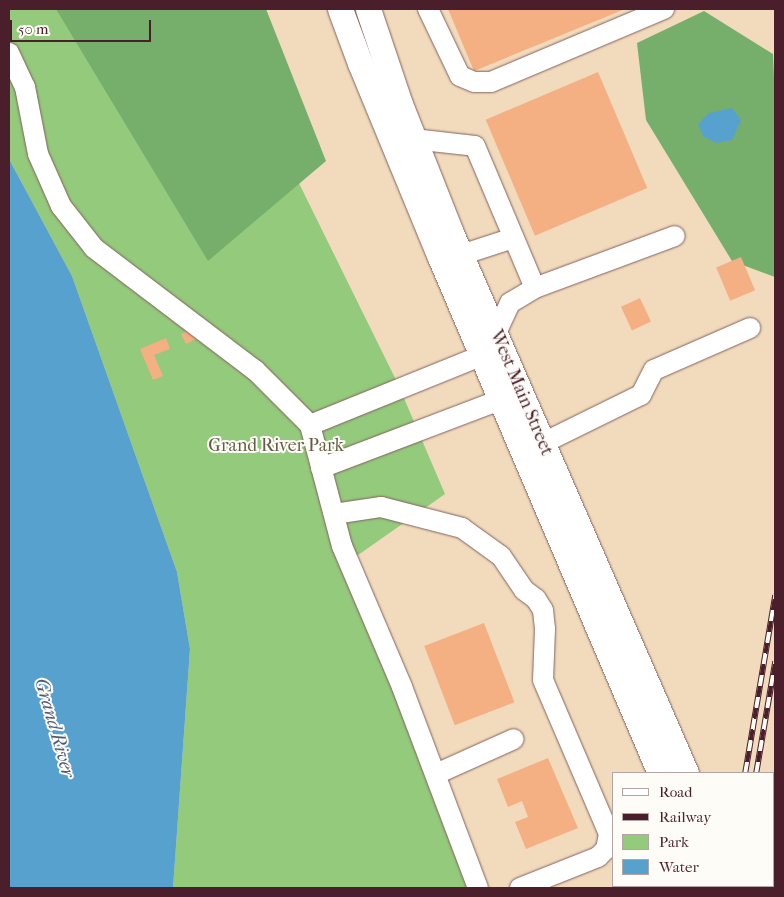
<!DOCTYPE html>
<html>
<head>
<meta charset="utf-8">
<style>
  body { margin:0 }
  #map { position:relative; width:784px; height:897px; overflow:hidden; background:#f1dbbc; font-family:"IM FELL French Canon",serif }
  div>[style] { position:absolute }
  .green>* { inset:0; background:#93ca7c }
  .forest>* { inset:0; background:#76ae6c }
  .water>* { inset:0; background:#57a1cf }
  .building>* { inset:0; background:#f4af83; transform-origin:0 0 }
  .roads { filter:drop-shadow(0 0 1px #84615e) drop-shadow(0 0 1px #84615e) }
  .minor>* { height:20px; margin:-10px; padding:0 10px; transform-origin:10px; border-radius:10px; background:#fff }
  .major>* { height:25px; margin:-12.5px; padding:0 12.5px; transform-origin:12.5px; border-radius:12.5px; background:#fff }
  .rail>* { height:5.5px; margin-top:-2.75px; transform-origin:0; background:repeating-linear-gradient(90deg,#fdfcf7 0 11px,#4a1f2b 0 22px); box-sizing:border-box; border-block:1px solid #4a1f2b }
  span { translate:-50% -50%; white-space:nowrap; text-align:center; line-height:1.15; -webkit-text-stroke:4px #fdfcf7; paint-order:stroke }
  .street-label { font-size:18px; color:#4a1f2b }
  .park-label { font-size:18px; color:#645b47 }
  .water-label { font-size:19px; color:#505a75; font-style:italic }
  .frame { position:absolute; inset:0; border:10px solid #4a1f2b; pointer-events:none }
  .legend { position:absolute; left:612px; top:772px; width:162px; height:115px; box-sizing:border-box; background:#fdfcf7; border:1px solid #b5a4a5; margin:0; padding:6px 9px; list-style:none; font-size:15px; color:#4a1f2b }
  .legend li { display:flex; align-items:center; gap:10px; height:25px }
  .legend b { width:25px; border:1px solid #b5a4a5 }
  .scale { position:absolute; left:10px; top:20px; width:141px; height:22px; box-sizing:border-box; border:2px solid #4a1f2b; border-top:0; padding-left:6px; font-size:15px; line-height:18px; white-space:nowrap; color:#4a1f2b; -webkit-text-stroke:4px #fdfcf7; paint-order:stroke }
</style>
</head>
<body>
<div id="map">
  <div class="green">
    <i style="clip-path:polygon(9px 9px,213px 9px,397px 382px,445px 494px,341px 567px,487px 888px,173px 888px,190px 649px,177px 572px,72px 276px,9px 159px)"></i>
  </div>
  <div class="forest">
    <i style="clip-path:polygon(56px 9px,266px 9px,326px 161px,208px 261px)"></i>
    <i style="clip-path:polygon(704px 11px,773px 54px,775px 102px,775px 277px,732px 261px,646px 120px,637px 43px)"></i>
  </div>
  <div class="water">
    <i style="clip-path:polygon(732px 108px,741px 120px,732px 140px,716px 143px,703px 136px,698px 124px,709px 113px)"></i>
    <i style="clip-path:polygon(9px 159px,72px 276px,177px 572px,190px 649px,173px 888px,9px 888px)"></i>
  </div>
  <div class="building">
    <i style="clip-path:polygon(448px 9px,625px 9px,474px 71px)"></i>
    <i style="left:598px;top:72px;width:126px;height:122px;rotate:67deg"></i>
    <i style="left:741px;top:257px;width:36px;height:27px;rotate:67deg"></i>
    <i style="left:640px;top:298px;width:26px;height:21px;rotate:65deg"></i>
    <i style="clip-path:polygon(196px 328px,200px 337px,186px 344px,181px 334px)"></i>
    <i style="clip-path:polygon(166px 338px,170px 349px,154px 355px,163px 376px,153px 380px,140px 349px)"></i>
    <i style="left:484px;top:623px;width:85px;height:64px;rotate:69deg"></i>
    <i style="clip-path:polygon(548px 758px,578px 828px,526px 849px,515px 822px,528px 817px,522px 801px,508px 807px,497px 779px)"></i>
  </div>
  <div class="roads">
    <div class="minor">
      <i style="left:428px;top:9px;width:74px;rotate:64.5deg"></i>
      <i style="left:460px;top:76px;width:15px;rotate:23deg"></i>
      <i style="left:474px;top:82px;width:17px"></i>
      <i style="left:491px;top:82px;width:188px;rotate:-22.9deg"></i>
      <i style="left:9px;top:53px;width:38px;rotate:65deg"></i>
      <i style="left:25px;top:87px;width:68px;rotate:79deg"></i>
      <i style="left:38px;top:154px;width:57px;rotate:66.1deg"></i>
      <i style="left:61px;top:206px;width:53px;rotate:51.8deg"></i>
      <i style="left:94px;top:248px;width:202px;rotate:37.2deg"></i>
      <i style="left:255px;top:370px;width:78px;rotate:45deg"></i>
      <i style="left:310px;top:425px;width:125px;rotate:75.2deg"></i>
      <i style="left:342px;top:546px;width:153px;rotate:66.9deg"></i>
      <i style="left:402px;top:687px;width:215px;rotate:69.3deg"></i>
      <i style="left:403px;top:144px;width:11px;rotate:-27deg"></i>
      <i style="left:413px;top:139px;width:62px;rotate:6.4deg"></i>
      <i style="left:475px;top:146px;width:154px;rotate:67.1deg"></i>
      <i style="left:535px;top:288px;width:29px;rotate:149deg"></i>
      <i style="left:510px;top:303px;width:35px;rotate:115deg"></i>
      <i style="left:495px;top:335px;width:10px;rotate:156deg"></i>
      <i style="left:447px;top:262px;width:16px;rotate:-27deg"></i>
      <i style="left:461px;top:255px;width:55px;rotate:-18.1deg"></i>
      <i style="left:535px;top:288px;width:149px;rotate:-20.4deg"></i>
      <i style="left:310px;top:425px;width:184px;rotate:-22deg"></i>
      <i style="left:529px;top:450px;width:125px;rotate:-26.2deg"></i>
      <i style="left:641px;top:395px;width:28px;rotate:-63deg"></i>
      <i style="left:654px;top:370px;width:105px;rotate:-23.6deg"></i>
      <i style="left:321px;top:468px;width:191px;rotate:-20.8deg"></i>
      <i style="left:334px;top:514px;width:48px;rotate:-8.5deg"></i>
      <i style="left:381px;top:507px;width:84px;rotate:14.5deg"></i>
      <i style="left:462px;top:528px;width:48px;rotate:35.7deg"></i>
      <i style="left:501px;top:556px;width:41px;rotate:55.9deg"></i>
      <i style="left:524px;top:590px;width:15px;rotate:37deg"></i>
      <i style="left:536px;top:599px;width:13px;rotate:58deg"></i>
      <i style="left:543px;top:610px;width:19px;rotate:84deg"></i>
      <i style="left:545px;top:629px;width:51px;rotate:92.2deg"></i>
      <i style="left:543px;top:680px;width:168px;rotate:66.8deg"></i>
      <i style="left:609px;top:834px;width:15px;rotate:101deg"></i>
      <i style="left:606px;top:849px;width:11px;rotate:135deg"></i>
      <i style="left:598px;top:857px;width:84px;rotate:158.3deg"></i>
      <i style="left:436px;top:774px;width:85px;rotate:-24.2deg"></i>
    </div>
    <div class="major">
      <i style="left:340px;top:9px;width:58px;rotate:69.7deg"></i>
      <i style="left:360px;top:63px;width:210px;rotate:67.6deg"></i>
      <i style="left:440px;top:257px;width:561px;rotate:66.91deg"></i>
      <i style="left:368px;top:9px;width:100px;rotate:71.4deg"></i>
      <i style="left:400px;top:104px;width:139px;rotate:68.4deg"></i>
      <i style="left:451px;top:233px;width:589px;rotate:66.48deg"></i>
      <i style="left:708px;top:886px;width:2px;rotate:63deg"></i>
      <i style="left:735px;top:886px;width:2px;rotate:63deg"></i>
    </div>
  </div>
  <div class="rail">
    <i style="left:745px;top:773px;width:180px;rotate:-80.4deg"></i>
    <i style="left:756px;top:773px;width:113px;rotate:-80.3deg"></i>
    <i style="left:725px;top:888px;width:2px;rotate:-63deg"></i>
    <i style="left:737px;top:888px;width:2px;rotate:-90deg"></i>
  </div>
  <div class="street-label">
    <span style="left:521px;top:393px;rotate:67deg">West Main Street</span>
  </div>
  <div class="park-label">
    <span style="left:276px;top:446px">Grand River Park</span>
  </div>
  <div class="water-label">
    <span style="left:54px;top:728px;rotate:74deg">Grand River</span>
  </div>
  <div class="frame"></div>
  <ul class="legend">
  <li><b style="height:6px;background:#fff"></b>Road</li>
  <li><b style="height:6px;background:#4a1f2b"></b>Railway</li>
  <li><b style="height:14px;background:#93ca7c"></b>Park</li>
  <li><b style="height:14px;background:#57a1cf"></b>Water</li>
  </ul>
  <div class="scale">50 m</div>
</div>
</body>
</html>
